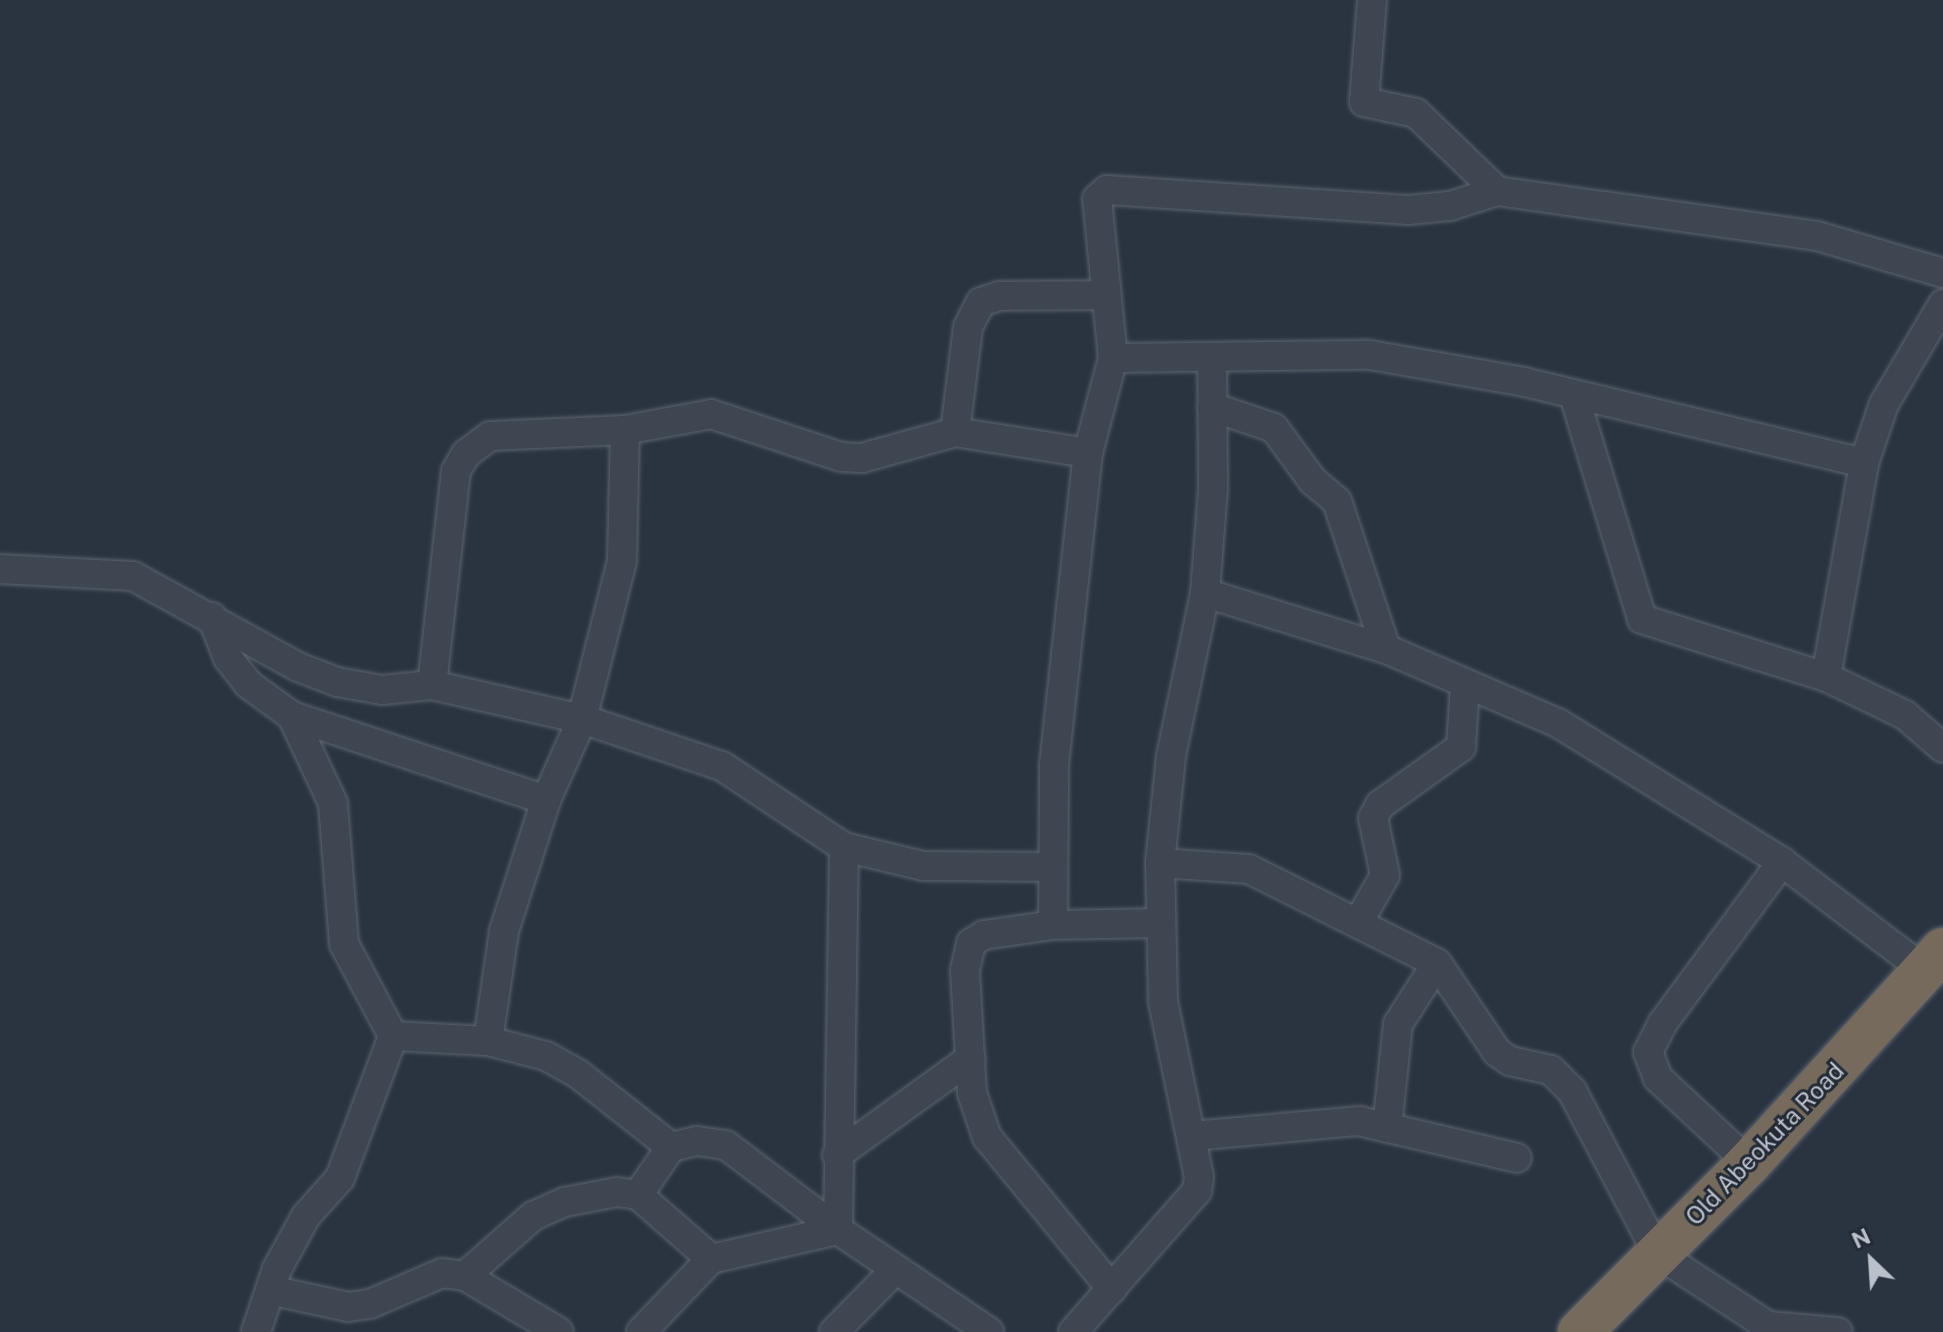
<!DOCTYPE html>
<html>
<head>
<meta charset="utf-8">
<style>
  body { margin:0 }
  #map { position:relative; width:1943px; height:1332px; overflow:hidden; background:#2a3441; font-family:"Public Sans",sans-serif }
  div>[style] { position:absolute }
  .roads { filter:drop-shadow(0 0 2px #5c646e) drop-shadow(0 0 2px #5c646e) }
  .street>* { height:28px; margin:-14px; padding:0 14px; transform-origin:14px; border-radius:14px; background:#3e4651 }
  .highway>* { height:44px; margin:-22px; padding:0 22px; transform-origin:22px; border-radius:22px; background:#766a5c }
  span { translate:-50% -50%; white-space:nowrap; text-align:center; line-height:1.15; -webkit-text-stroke:6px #222b36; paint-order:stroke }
  .street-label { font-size:24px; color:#bbc1cb }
  .north { position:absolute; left:1831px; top:1220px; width:80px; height:80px; -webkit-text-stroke:6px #222b36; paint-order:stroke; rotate:335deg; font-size:22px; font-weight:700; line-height:32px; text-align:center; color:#bbc1cb }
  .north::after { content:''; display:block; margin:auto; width:28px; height:36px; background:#bbc1cb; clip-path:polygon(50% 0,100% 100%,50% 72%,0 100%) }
</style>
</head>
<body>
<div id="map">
  <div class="roads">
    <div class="street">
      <i style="left:1372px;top:0;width:102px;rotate:94.5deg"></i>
      <i style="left:1364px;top:102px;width:53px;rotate:11.9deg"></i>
      <i style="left:1416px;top:113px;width:112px;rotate:43.9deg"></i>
      <i style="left:1113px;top:358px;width:257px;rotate:-0.7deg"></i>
      <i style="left:1370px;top:355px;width:156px;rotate:9.9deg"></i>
      <i style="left:1524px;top:382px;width:350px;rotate:13.4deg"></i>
      <i style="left:1574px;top:395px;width:234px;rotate:73.1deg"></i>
      <i style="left:1642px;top:619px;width:193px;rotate:17.5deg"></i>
      <i style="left:1826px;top:677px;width:88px;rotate:25.7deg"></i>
      <i style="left:1905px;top:715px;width:50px;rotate:41deg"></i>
      <i style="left:1212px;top:407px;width:65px;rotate:18.7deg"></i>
      <i style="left:1274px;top:428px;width:66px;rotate:53.7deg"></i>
      <i style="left:1313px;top:481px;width:31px;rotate:40deg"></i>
      <i style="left:1337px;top:501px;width:156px;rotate:71.7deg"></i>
      <i style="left:955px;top:432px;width:106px;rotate:-82.9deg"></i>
      <i style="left:968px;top:327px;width:28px;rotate:-63deg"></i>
      <i style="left:981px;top:302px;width:19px;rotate:-18deg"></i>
      <i style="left:999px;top:296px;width:107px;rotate:-0.5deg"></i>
      <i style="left:0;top:569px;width:133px;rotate:3deg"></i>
      <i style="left:133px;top:576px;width:188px;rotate:28.9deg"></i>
      <i style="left:298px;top:667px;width:42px;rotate:21deg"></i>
      <i style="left:337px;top:682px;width:46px;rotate:10.1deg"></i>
      <i style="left:382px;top:690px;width:50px;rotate:-5.7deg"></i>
      <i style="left:432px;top:685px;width:154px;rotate:12.8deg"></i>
      <i style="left:582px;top:719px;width:148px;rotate:18.6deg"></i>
      <i style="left:722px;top:766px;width:146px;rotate:33.6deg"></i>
      <i style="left:844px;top:847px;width:81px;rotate:13.5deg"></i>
      <i style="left:923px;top:866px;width:130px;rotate:0.4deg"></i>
      <i style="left:1205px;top:593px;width:189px;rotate:17.2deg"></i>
      <i style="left:1386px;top:649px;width:187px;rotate:23.3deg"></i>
      <i style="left:1558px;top:723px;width:264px;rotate:31.8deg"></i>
      <i style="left:1782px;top:862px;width:182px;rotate:37.2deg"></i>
      <i style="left:212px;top:617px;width:44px;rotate:68.7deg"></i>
      <i style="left:228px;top:658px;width:33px;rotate:52deg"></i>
      <i style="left:248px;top:684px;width:54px;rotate:36deg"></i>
      <i style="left:292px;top:716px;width:268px;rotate:18.3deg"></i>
      <i style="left:1826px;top:677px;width:217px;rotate:-79.9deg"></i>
      <i style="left:1864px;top:463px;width:62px;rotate:-71.3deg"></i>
      <i style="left:1884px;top:404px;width:116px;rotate:-59.5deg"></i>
      <i style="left:432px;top:685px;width:215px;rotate:-83.6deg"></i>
      <i style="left:456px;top:471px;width:20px;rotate:-60deg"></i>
      <i style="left:466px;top:454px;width:30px;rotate:-37deg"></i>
      <i style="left:490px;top:436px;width:135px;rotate:-2.5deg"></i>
      <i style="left:625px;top:430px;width:87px;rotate:-10.5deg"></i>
      <i style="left:711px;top:414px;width:137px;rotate:18.3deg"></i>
      <i style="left:841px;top:457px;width:21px;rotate:3deg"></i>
      <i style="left:862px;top:458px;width:97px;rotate:-15.6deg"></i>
      <i style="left:955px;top:432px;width:135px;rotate:9deg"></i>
      <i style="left:1160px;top:863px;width:89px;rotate:3.9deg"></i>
      <i style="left:1249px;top:869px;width:210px;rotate:26.6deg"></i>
      <i style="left:1437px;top:963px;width:107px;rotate:56deg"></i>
      <i style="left:1497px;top:1052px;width:16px;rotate:35deg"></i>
      <i style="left:1510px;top:1061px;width:42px;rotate:12.4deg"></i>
      <i style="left:1551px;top:1070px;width:30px;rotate:45deg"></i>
      <i style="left:1572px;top:1091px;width:184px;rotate:62.2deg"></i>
      <i style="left:1658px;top:1254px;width:131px;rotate:33.2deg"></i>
      <i style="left:1768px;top:1326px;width:70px;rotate:4.9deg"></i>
      <i style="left:1358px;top:923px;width:55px;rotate:-60.6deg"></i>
      <i style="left:1385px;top:875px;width:58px;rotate:-101.9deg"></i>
      <i style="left:1373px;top:818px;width:15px;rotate:-62deg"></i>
      <i style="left:1380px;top:805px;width:100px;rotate:-35.6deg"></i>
      <i style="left:1461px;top:747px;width:64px;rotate:-86.4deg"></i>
      <i style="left:1053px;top:925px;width:160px;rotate:-89.6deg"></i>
      <i style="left:1054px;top:765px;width:314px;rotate:-83.8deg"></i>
      <i style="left:1088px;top:453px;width:98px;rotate:-75.3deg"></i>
      <i style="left:1113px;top:358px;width:160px;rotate:-95.7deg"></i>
      <i style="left:1097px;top:199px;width:13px;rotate:-42deg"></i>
      <i style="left:1107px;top:190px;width:302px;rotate:3.8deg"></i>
      <i style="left:1408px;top:210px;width:42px;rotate:-5.4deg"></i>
      <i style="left:1450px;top:206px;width:49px;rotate:-17.7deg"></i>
      <i style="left:1497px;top:191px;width:323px;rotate:8deg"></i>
      <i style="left:1817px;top:236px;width:131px;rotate:16.4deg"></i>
      <i style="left:393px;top:1036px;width:95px;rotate:3deg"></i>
      <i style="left:488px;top:1041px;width:60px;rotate:14.5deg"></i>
      <i style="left:546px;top:1056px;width:35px;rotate:29deg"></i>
      <i style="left:577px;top:1073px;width:120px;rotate:38.2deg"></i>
      <i style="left:488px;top:1041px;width:111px;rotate:-81.7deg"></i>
      <i style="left:504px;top:931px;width:138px;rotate:-72.2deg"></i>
      <i style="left:546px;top:800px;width:89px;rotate:-66deg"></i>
      <i style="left:582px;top:719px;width:163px;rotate:-75.8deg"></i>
      <i style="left:622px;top:561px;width:131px;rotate:-88.7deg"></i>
      <i style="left:1387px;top:1128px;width:105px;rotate:-84deg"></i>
      <i style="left:1398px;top:1024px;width:72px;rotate:-57.4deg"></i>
      <i style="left:1193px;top:1136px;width:167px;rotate:-5.2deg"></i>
      <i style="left:1359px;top:1121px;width:162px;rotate:13.2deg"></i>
      <i style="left:837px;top:1155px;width:165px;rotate:-35.9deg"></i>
      <i style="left:1749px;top:1163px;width:125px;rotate:-137deg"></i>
      <i style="left:1658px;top:1078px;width:28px;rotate:-111deg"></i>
      <i style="left:1648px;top:1052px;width:31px;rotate:-63deg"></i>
      <i style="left:1662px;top:1024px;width:202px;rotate:-53.5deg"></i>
      <i style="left:638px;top:1195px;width:58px;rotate:-55.5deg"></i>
      <i style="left:671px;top:1147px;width:27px;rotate:-13deg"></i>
      <i style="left:697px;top:1141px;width:29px;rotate:8deg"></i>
      <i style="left:726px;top:1145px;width:141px;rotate:37.2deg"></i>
      <i style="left:838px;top:1230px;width:182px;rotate:34deg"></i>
      <i style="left:838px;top:1230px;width:383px;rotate:-89.1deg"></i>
      <i style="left:465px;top:1276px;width:91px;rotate:-41.4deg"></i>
      <i style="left:533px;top:1216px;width:35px;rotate:-24deg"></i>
      <i style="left:565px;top:1202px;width:53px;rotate:-10.9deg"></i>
      <i style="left:617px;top:1192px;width:21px;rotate:8deg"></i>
      <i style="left:638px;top:1195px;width:97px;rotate:41.2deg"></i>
      <i style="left:1112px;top:1289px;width:197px;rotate:-129.4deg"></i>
      <i style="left:987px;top:1137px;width:46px;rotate:-108.8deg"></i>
      <i style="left:972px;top:1093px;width:123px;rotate:-93.3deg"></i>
      <i style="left:965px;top:970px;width:28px;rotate:-77deg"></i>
      <i style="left:971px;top:943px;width:15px;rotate:-32deg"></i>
      <i style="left:984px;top:935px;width:70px;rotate:-8.2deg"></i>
      <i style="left:1053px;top:925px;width:108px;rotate:-1.1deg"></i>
      <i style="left:270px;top:1290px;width:80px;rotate:12.3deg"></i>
      <i style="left:348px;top:1307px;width:22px;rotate:-8deg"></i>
      <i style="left:370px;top:1304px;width:78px;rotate:-23.3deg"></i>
      <i style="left:442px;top:1273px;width:23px;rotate:7deg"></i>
      <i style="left:465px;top:1276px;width:109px;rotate:30.8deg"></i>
      <i style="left:256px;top:1332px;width:66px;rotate:-71.6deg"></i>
      <i style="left:277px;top:1269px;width:60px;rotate:-61.3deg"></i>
      <i style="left:306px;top:1216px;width:51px;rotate:-48.2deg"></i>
      <i style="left:340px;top:1178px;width:152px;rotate:-69.5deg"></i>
      <i style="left:393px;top:1036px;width:104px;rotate:-118deg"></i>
      <i style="left:344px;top:944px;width:141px;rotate:-94.5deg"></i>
      <i style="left:333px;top:803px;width:96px;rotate:-115.2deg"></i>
      <i style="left:641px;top:1332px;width:101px;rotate:-46.2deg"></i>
      <i style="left:711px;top:1259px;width:130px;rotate:-12.9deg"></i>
      <i style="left:834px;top:1332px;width:87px;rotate:-45.5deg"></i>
      <i style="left:1073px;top:1332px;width:188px;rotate:-48.7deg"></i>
      <i style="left:1197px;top:1191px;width:14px;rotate:-82deg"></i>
      <i style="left:1199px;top:1177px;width:180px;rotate:-101.6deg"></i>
      <i style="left:1163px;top:1001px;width:138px;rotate:-91.2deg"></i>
      <i style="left:1160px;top:863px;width:108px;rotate:-84.1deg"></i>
      <i style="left:1171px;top:756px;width:167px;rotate:-78.2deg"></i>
      <i style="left:1205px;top:593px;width:105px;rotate:-85.6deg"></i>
      <i style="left:1213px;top:488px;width:131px;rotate:-90.4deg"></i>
    </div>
    <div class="highway">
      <i style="left:1580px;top:1332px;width:239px;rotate:-45deg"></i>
      <i style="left:1749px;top:1163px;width:288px;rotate:-47.7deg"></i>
    </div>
  </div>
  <div class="street-label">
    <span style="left:1765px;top:1144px;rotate:-46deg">Old Abeokuta Road</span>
  </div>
  <div class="north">N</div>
</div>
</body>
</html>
